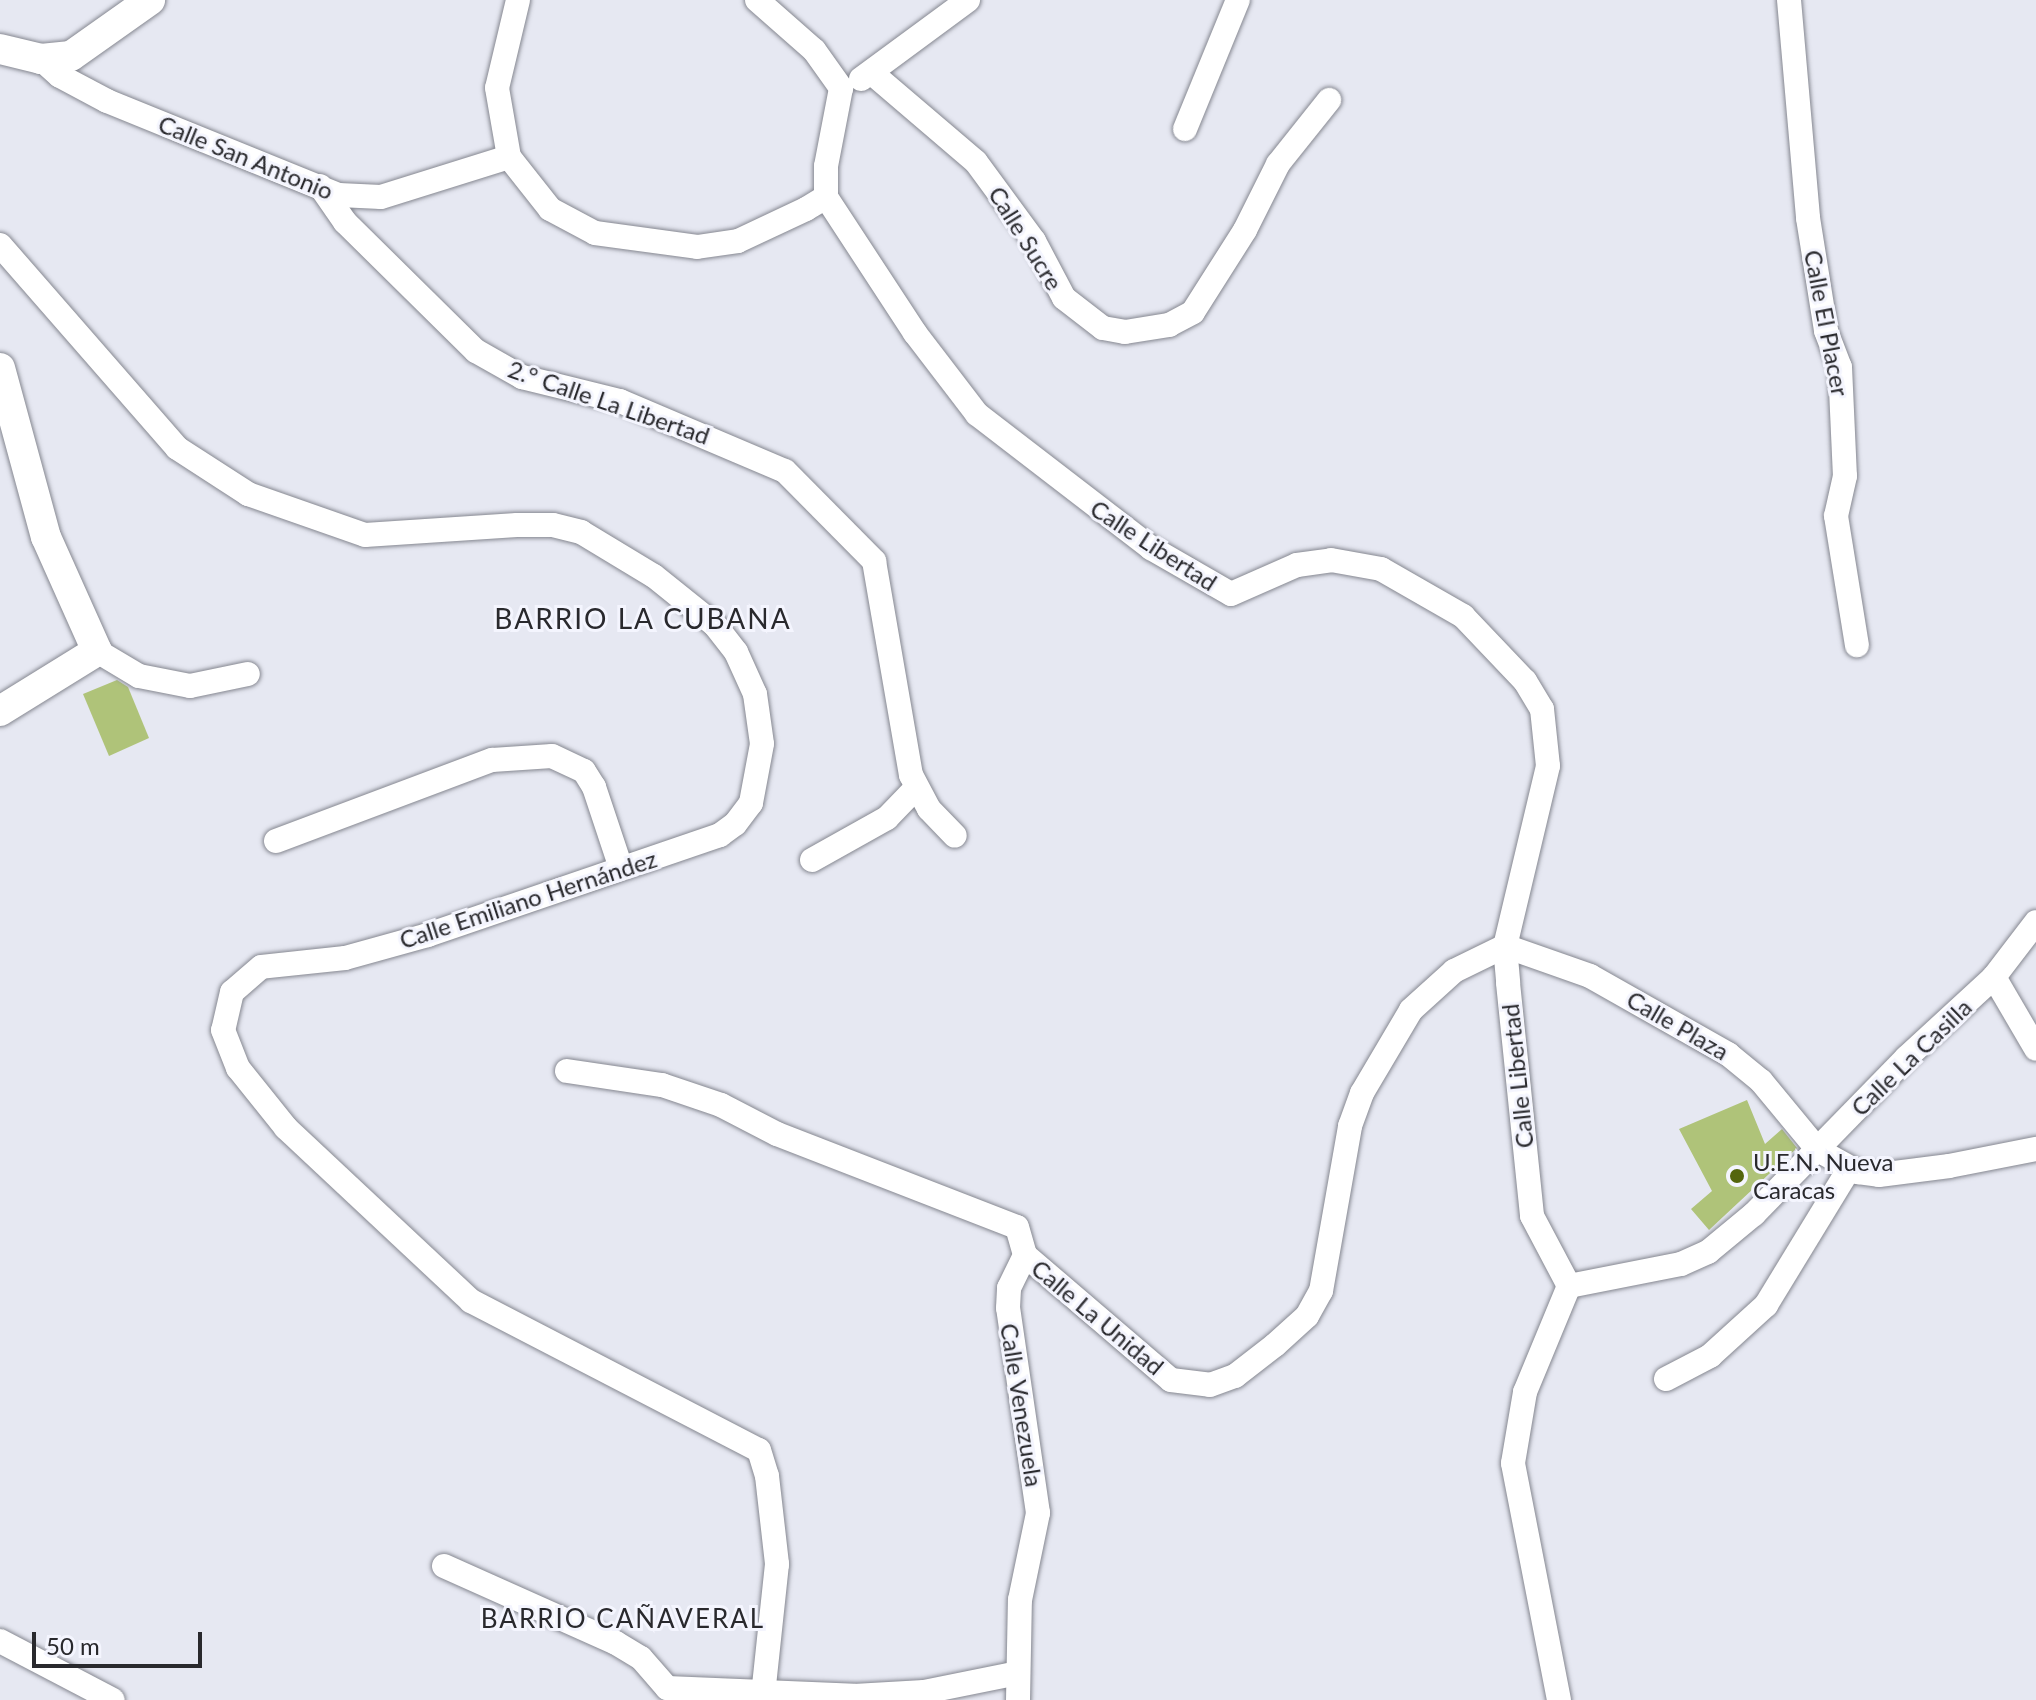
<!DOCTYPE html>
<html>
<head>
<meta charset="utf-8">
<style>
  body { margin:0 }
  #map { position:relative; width:2036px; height:1700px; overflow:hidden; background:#e6e8f2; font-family:Lato,sans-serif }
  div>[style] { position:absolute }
  .building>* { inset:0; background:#afc379 }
  .roads { filter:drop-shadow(0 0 2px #858790) drop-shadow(0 0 2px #858790) }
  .minor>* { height:24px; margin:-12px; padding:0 12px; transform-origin:12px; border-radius:12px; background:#fff }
  .tertiary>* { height:30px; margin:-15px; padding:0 15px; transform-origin:15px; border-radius:15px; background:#fff }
  .dots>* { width:22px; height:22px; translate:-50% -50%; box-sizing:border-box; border:4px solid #f4f5fe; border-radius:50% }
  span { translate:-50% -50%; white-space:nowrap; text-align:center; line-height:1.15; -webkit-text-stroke:6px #f4f5fe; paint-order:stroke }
  .street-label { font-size:24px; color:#29292d }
  .poi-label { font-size:24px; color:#29292d }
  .left { translate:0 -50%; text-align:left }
  .neighbourhood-label { font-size:26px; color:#29292d; letter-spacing:2px }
  .quarter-label { font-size:28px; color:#29292d; letter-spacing:2px }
  .scale { position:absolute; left:32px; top:1632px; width:170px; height:36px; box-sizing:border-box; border:4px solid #29292d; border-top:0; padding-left:10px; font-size:24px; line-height:28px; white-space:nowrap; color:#29292d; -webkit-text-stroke:6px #f4f5fe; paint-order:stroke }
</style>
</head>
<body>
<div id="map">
  <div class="building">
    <i style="clip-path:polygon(117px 680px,128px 687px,149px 738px,109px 756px,83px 694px)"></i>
    <i style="clip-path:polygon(1747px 1100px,1765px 1144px,1782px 1129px,1797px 1148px,1709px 1230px,1691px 1209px,1712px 1191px,1679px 1129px)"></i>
  </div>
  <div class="roads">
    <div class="minor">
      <i style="left:518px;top:0;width:90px;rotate:103.4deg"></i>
      <i style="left:497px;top:88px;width:70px;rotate:80.1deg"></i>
      <i style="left:509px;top:157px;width:66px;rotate:51.7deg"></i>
      <i style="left:550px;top:209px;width:51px;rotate:28.1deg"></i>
      <i style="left:595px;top:233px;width:103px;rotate:7.8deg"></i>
      <i style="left:697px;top:247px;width:41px;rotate:-8.3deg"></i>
      <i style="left:738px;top:241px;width:75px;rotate:-25.2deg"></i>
      <i style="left:806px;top:209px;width:23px;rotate:-31deg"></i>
      <i style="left:826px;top:197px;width:31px;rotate:-90deg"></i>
      <i style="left:826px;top:166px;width:79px;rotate:-79.1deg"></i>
      <i style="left:757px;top:0;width:76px;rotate:41.3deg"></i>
      <i style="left:814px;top:50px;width:47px;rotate:54.6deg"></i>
      <i style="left:1789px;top:0;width:219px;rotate:85deg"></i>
      <i style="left:1808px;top:218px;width:114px;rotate:80.9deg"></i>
      <i style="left:1826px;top:331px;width:39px;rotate:69deg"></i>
      <i style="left:1840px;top:367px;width:109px;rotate:87.4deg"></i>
      <i style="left:1845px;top:476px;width:41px;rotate:102.7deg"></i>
      <i style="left:1836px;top:516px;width:131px;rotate:80.8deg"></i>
      <i style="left:41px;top:59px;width:25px;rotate:42deg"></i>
      <i style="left:60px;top:76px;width:53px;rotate:28deg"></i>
      <i style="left:107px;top:101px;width:250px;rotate:22.1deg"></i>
      <i style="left:339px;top:195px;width:42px;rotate:2.7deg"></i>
      <i style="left:381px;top:197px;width:134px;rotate:-17.4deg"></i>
      <i style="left:873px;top:74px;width:135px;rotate:40.5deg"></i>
      <i style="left:976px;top:162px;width:98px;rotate:53.7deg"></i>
      <i style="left:1034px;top:241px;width:64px;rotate:62.2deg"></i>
      <i style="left:1064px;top:298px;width:49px;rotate:37.6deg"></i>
      <i style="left:1103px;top:328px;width:22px;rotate:10deg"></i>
      <i style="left:1125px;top:332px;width:45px;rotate:-9deg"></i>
      <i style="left:1169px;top:325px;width:27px;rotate:-28deg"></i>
      <i style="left:1193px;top:312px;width:97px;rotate:-57.6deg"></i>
      <i style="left:1245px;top:230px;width:74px;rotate:-63.4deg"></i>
      <i style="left:1278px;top:164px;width:82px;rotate:-51.4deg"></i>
      <i style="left:861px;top:79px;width:133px;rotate:-36.4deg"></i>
      <i style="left:1185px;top:129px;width:139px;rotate:-67.7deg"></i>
      <i style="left:320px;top:186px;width:44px;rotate:55.2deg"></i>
      <i style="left:345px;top:222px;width:184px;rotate:44.6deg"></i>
      <i style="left:476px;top:351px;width:53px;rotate:29.5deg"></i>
      <i style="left:522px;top:377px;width:101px;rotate:13.8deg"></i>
      <i style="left:620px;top:401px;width:179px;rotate:23deg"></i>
      <i style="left:785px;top:471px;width:127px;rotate:45.3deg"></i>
      <i style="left:874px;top:561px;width:217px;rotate:80.2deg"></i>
      <i style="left:911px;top:775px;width:38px;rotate:62deg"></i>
      <i style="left:929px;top:809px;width:37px;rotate:46deg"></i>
      <i style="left:826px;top:197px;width:163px;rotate:56.8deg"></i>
      <i style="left:915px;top:333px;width:102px;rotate:52.6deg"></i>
      <i style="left:977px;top:414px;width:220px;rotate:37.6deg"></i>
      <i style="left:1151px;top:548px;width:92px;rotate:29.9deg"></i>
      <i style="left:1231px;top:594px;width:72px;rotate:-23.7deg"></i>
      <i style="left:1297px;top:565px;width:34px;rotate:-8deg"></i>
      <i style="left:1331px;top:560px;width:51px;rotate:10.2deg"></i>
      <i style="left:1381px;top:569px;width:95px;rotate:29.8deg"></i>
      <i style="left:1463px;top:616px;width:90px;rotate:46.4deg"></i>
      <i style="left:1525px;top:681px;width:33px;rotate:59deg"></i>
      <i style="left:1542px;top:709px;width:57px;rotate:84deg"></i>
      <i style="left:1548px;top:766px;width:185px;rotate:103.4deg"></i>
      <i style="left:1505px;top:946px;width:37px;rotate:85deg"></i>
      <i style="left:1508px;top:983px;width:234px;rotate:84.1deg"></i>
      <i style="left:1532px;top:1216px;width:79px;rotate:62.1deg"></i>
      <i style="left:0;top:245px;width:269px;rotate:48.9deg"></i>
      <i style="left:177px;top:448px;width:85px;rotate:32.9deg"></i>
      <i style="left:248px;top:494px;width:124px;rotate:19.3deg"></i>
      <i style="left:365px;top:535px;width:152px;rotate:-3.8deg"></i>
      <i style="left:517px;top:525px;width:36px"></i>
      <i style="left:553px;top:525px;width:29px;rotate:14deg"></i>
      <i style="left:581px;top:532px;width:85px;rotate:31.1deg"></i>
      <i style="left:654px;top:576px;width:78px;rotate:38.8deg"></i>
      <i style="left:715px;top:625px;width:34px;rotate:52deg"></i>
      <i style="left:736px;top:652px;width:46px;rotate:65.7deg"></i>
      <i style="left:755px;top:694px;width:50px;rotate:82deg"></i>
      <i style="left:762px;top:744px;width:60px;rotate:100.6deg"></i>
      <i style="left:751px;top:803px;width:26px;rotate:127deg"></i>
      <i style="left:735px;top:824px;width:19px;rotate:144deg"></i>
      <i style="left:720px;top:835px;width:309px;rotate:161.1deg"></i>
      <i style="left:428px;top:935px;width:86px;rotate:164.5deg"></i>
      <i style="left:345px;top:958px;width:84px;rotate:173.9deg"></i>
      <i style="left:261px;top:967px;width:38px;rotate:139deg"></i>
      <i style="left:232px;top:992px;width:39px;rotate:103deg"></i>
      <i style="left:223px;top:1030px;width:41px;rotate:68.5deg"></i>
      <i style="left:238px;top:1068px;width:77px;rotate:51.3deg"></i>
      <i style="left:286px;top:1128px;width:253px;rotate:43.1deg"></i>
      <i style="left:471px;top:1301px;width:324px;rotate:27.4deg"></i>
      <i style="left:759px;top:1450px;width:27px;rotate:73deg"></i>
      <i style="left:767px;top:1476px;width:89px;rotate:83.5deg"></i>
      <i style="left:777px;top:1564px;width:131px;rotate:96.1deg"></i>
      <i style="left:97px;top:651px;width:49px;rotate:30.8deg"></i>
      <i style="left:139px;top:676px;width:52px;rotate:11.1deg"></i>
      <i style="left:190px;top:686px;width:59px;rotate:-11.7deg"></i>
      <i style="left:276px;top:841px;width:231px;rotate:-20.6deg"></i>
      <i style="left:492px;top:760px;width:60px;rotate:-3.8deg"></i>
      <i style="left:552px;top:756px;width:35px;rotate:25deg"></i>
      <i style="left:584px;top:771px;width:19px;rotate:58deg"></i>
      <i style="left:594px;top:787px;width:85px;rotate:71.6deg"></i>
      <i style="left:812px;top:860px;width:86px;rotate:-29.2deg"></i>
      <i style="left:887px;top:818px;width:42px;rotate:-46deg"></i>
      <i style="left:1505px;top:946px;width:90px;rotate:19.4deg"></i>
      <i style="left:1590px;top:976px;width:159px;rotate:29.5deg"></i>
      <i style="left:1728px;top:1054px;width:43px;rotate:39.3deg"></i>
      <i style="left:1761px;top:1081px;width:89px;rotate:50.4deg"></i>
      <i style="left:1818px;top:1150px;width:46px;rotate:28.8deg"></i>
      <i style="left:1858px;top:1172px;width:21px;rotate:8deg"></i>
      <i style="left:1879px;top:1175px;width:71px;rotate:-7.3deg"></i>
      <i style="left:1949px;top:1166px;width:89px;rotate:-11.1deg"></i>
      <i style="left:1994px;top:977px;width:83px;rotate:59.7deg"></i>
      <i style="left:567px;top:1071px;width:96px;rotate:8.4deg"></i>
      <i style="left:662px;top:1085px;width:62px;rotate:18.7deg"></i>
      <i style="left:721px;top:1105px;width:63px;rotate:27.4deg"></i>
      <i style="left:777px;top:1134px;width:257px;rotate:21.2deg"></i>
      <i style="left:1017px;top:1227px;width:29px;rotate:74deg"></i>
      <i style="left:1025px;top:1255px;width:192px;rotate:40.6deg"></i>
      <i style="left:1171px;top:1380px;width:39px;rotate:7deg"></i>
      <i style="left:1210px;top:1385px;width:27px;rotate:-20deg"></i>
      <i style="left:1235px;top:1376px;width:51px;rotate:-37.8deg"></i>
      <i style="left:1275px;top:1345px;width:43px;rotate:-42.2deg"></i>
      <i style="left:1307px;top:1316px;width:29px;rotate:-61deg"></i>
      <i style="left:1321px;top:1291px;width:168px;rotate:-80deg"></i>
      <i style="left:1350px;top:1126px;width:35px;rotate:-70deg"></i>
      <i style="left:1362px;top:1093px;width:96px;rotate:-59.4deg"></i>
      <i style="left:1411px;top:1010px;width:58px;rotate:-42.2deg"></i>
      <i style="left:1454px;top:971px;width:57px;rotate:-26.1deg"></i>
      <i style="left:1569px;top:1286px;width:114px;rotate:-11.1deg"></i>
      <i style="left:1681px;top:1264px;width:30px;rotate:-24deg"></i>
      <i style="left:1708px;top:1252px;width:60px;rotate:-39.6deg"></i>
      <i style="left:1754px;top:1214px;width:218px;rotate:-45.7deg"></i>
      <i style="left:1906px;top:1058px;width:120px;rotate:-42.6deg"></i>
      <i style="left:1994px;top:977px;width:69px;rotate:-52.6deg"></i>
      <i style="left:1666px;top:1379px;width:50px;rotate:-27.6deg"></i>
      <i style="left:1710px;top:1356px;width:76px;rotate:-42.3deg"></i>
      <i style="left:1766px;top:1305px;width:159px;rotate:-58.6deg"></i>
      <i style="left:444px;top:1566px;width:188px;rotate:24.1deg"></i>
      <i style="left:616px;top:1643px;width:29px;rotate:31deg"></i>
      <i style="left:641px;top:1658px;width:40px;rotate:49deg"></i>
      <i style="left:667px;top:1688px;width:187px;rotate:2.4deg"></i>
      <i style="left:854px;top:1696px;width:70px;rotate:-3.3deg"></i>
      <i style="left:924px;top:1692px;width:96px;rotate:-11.4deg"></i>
      <i style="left:0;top:1641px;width:127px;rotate:27.6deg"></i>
      <i style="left:1018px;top:1700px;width:100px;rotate:-88.9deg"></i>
      <i style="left:1020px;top:1600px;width:89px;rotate:-78.3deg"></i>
      <i style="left:1038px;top:1513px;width:207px;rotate:-98.3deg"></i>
      <i style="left:1008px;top:1308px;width:20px;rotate:-87deg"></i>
      <i style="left:1009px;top:1288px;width:37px;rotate:-64deg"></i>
      <i style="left:1559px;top:1700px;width:241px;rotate:-101deg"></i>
      <i style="left:1513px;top:1463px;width:72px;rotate:-80.4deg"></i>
      <i style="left:1525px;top:1392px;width:115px;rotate:-67.5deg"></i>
    </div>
    <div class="tertiary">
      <i style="left:0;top:49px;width:42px;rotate:13.7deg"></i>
      <i style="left:41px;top:59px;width:30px;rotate:-6deg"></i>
      <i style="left:71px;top:56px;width:97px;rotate:-35.3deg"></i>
      <i style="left:0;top:368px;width:175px;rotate:74.8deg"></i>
      <i style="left:46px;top:537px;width:125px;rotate:65.9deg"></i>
      <i style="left:97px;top:651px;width:114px;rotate:148.3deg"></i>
    </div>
  </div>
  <div class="dots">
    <i style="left:1737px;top:1176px;background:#54650e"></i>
  </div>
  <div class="street-label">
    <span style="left:246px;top:157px;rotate:22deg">Calle San Antonio</span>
    <span style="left:1026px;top:238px;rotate:58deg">Calle Sucre</span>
    <span style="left:1827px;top:323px;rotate:79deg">Calle El Placer</span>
    <span style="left:609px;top:402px;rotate:19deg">2.° Calle La Libertad</span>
    <span style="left:1154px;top:545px;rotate:33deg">Calle Libertad</span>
    <span style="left:528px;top:899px;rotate:-18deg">Calle Emiliano Hernández</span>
    <span style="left:1678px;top:1025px;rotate:30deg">Calle Plaza</span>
    <span style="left:1911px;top:1057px;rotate:-44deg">Calle La Casilla</span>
    <span style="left:1517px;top:1076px;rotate:-96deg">Calle Libertad</span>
    <span style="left:1098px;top:1317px;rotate:40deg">Calle La Unidad</span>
    <span style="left:1022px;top:1405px;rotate:81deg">Calle Venezuela</span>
  </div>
  <div class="poi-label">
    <span class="left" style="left:1753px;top:1176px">U.E.N. Nueva<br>Caracas</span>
  </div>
  <div class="neighbourhood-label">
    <span style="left:623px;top:1619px">BARRIO CAÑAVERAL</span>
  </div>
  <div class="quarter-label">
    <span style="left:643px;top:618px">BARRIO LA CUBANA</span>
  </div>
  <div class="scale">50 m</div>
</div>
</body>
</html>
